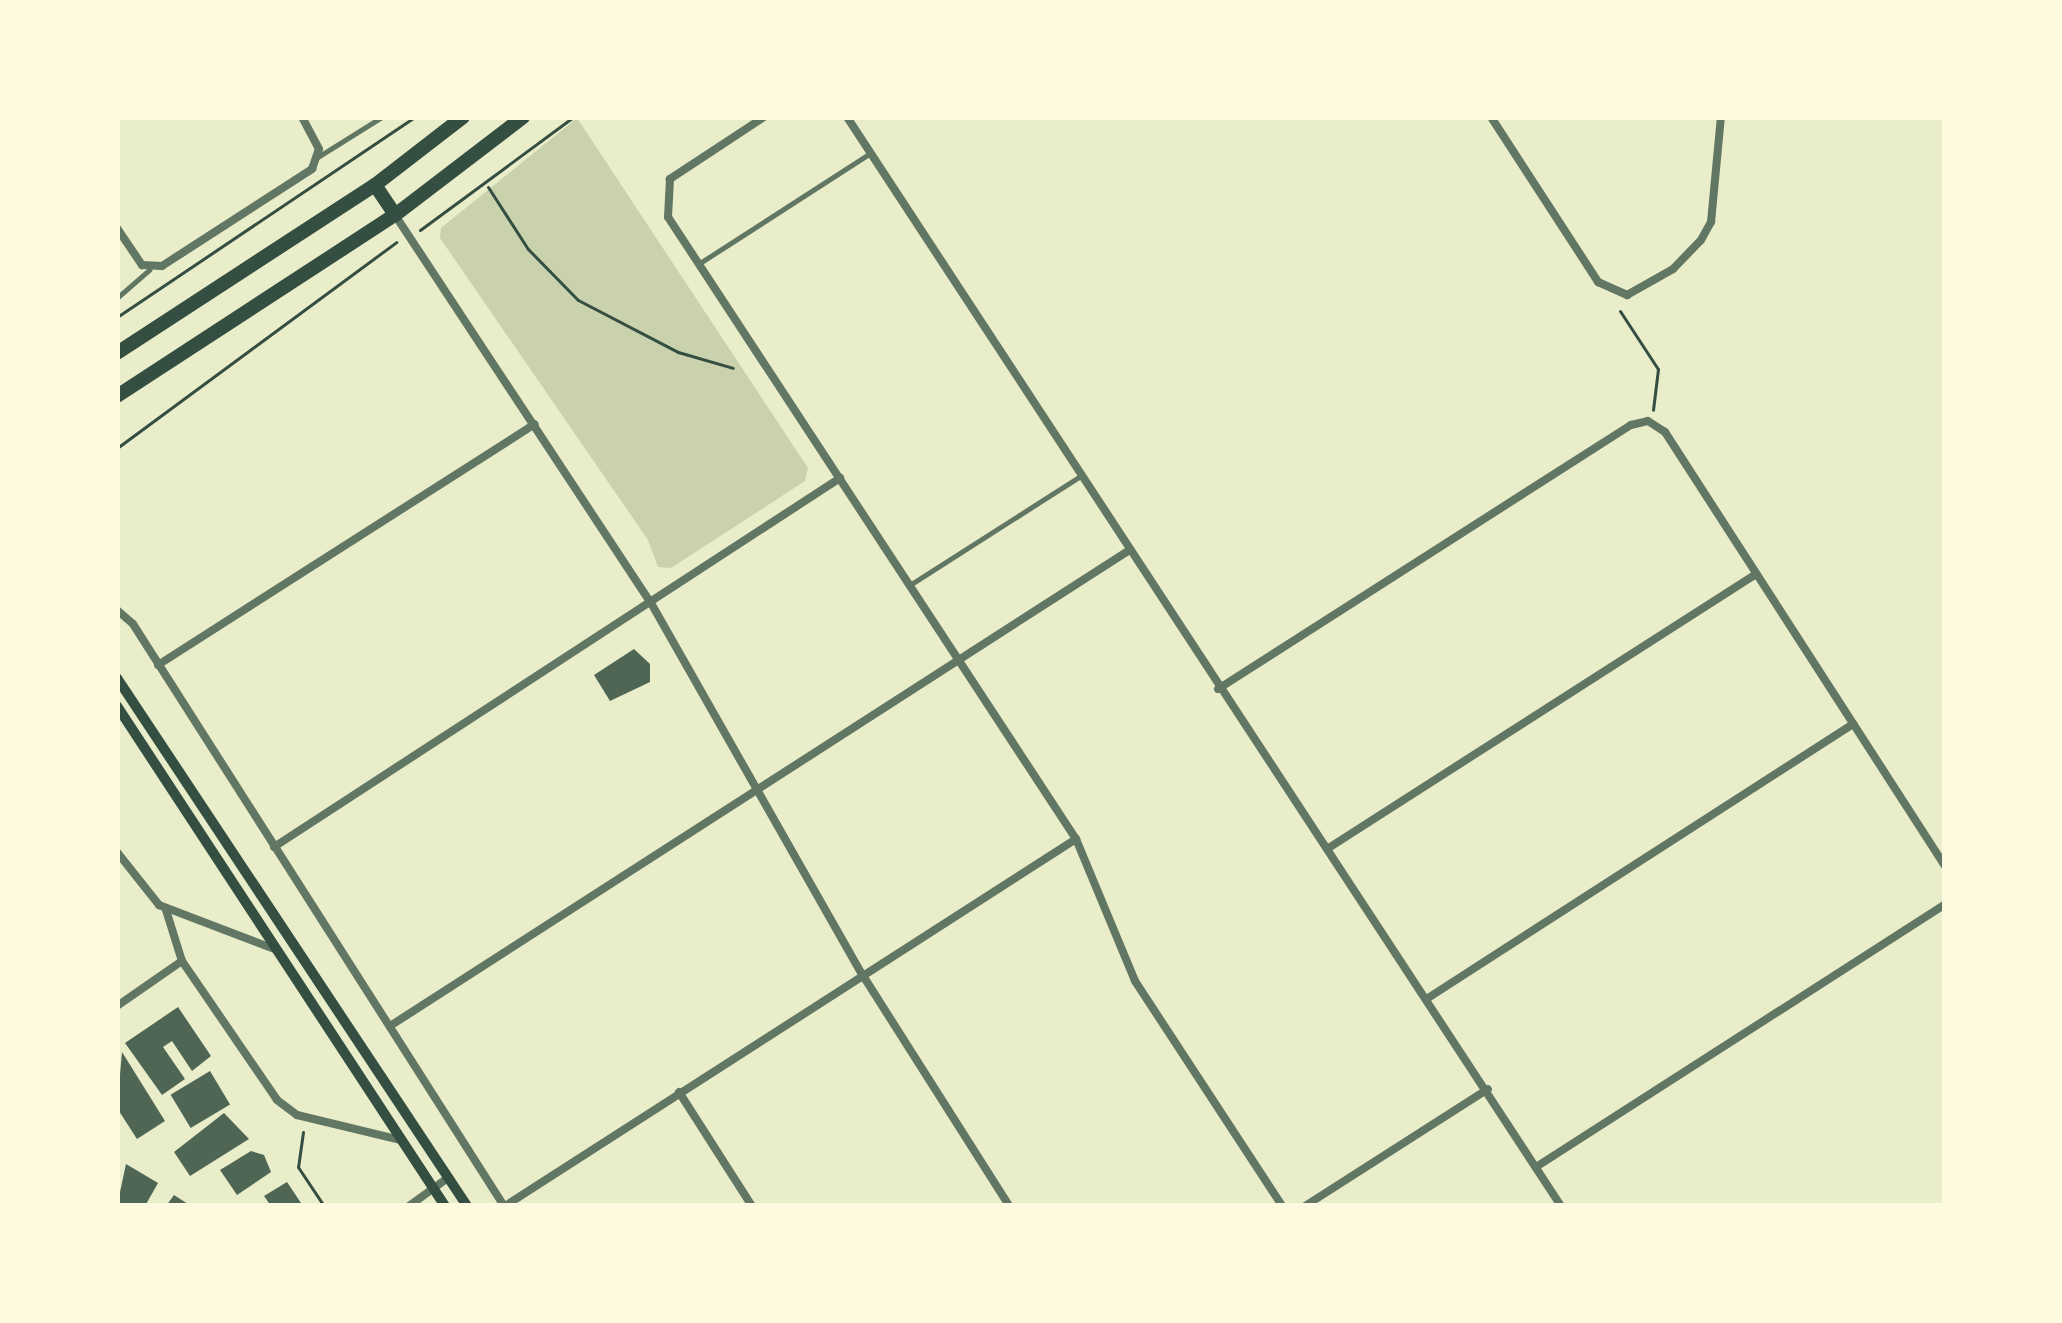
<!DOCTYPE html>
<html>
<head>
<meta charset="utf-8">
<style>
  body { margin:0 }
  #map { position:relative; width:2062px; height:1323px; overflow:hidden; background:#e9edc9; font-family:Lato,sans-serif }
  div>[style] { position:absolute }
  .green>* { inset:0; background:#cad2ad }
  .building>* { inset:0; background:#4f6655; transform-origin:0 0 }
  .path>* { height:3px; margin:-1.5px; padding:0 1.5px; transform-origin:1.5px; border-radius:1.5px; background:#344e41 }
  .service>* { height:4.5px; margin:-2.25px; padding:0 2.25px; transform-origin:2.25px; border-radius:2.25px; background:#617663 }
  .minor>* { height:8px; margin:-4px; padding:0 4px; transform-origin:4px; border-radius:4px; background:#617663 }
  .secondary>* { height:10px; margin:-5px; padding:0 5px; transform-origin:5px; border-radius:5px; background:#344e41 }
  .trunk>* { height:14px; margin:-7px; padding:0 7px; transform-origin:7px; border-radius:7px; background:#344e41 }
  span { translate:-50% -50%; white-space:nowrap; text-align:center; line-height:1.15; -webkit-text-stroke:12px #fefae0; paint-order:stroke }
  .frame { position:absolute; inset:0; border:120px solid #fefae0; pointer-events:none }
</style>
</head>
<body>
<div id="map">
  <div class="green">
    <i style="clip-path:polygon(577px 118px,808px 468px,805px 481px,671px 568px,658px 567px,648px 540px,440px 238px,441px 228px)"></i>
  </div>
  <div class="building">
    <i style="clip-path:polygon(634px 649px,650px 664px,650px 682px,610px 701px,594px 675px)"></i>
    <i style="clip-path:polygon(178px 1007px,211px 1056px,192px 1071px,172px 1041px,163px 1047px,185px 1079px,162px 1095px,125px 1043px)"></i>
    <i style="clip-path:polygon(122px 1052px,165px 1121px,137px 1139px,117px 1108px)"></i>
    <i style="left:210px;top:1071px;width:39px;height:46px;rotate:59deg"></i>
    <i style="clip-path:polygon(224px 1113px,249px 1139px,190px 1176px,174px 1152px)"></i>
    <i style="clip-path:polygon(251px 1151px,264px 1155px,271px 1172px,237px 1195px,220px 1170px)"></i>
    <i style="clip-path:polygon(126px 1164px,158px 1183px,145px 1206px,117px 1206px)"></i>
    <i style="clip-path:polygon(287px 1182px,303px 1206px,271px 1206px,264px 1196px)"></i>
    <i style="clip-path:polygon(174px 1195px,191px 1206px,166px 1206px)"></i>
  </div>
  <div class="path">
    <i style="left:488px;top:187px;width:74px;rotate:57.2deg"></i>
    <i style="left:528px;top:249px;width:71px;rotate:45.6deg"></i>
    <i style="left:578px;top:300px;width:113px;rotate:27.5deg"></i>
    <i style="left:678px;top:352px;width:57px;rotate:16.2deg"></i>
    <i style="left:420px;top:230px;width:190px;rotate:-36.4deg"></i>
    <i style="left:1620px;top:311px;width:69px;rotate:56.8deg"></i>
    <i style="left:1658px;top:369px;width:41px;rotate:97deg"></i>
    <i style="left:117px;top:317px;width:359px;rotate:-33.9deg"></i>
    <i style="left:117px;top:448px;width:347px;rotate:-36.4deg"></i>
    <i style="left:303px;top:1132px;width:35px;rotate:98deg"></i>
    <i style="left:298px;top:1167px;width:47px;rotate:56.3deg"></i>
  </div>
  <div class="service">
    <i style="left:318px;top:157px;width:75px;rotate:-32deg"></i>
    <i style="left:700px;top:263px;width:203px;rotate:-32.8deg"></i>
    <i style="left:117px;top:298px;width:43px;rotate:-41.2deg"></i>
    <i style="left:910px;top:585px;width:204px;rotate:-32.6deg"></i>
  </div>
  <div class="minor">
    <i style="left:764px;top:117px;width:113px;rotate:146.6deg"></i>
    <i style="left:670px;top:179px;width:38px;rotate:93deg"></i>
    <i style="left:668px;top:217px;width:744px;rotate:56.74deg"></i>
    <i style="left:1076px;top:839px;width:154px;rotate:67.4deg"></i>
    <i style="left:1135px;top:981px;width:269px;rotate:56.8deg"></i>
    <i style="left:847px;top:117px;width:1302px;rotate:56.75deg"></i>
    <i style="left:1491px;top:117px;width:197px;rotate:57deg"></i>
    <i style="left:1598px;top:282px;width:32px;rotate:24deg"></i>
    <i style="left:1627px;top:295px;width:53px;rotate:-29.5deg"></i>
    <i style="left:1673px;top:269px;width:40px;rotate:-46deg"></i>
    <i style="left:1701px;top:240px;width:21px;rotate:-61deg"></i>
    <i style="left:1711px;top:222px;width:105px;rotate:-84.6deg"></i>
    <i style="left:395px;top:215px;width:465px;rotate:56.6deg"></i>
    <i style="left:651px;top:603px;width:427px;rotate:60.4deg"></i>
    <i style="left:862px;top:974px;width:275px;rotate:57.6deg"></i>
    <i style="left:117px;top:228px;width:45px;rotate:56deg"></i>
    <i style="left:142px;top:265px;width:20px;rotate:3deg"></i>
    <i style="left:162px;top:266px;width:179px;rotate:-32.9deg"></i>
    <i style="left:312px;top:169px;width:21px;rotate:-71deg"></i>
    <i style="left:319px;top:149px;width:36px;rotate:-118deg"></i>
    <i style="left:117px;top:610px;width:21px;rotate:41deg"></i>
    <i style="left:133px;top:624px;width:690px;rotate:57.48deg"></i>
    <i style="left:158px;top:665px;width:447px;rotate:-32.6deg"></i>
    <i style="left:1218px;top:689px;width:490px;rotate:-32.6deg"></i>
    <i style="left:1631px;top:425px;width:17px;rotate:-13deg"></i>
    <i style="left:1648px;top:421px;width:20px;rotate:33deg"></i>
    <i style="left:1665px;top:432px;width:516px;rotate:57.17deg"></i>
    <i style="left:274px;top:847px;width:676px;rotate:-33.1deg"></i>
    <i style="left:1327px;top:849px;width:510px;rotate:-32.66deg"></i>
    <i style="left:117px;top:852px;width:68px;rotate:51.6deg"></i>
    <i style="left:159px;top:905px;width:123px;rotate:20.9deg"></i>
    <i style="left:166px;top:910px;width:53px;rotate:72.6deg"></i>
    <i style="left:182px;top:961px;width:168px;rotate:55.6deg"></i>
    <i style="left:277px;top:1100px;width:25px;rotate:37deg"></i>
    <i style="left:297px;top:1115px;width:106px;rotate:13.6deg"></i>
    <i style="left:1428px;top:998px;width:506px;rotate:-32.81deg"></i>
    <i style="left:117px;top:1006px;width:79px;rotate:-34.7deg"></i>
    <i style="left:390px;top:1026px;width:878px;rotate:-32.77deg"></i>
    <i style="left:679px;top:1092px;width:135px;rotate:57.4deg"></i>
    <i style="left:1536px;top:1167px;width:486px;rotate:-32.7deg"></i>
    <i style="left:409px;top:1206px;width:49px;rotate:-35.9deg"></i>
    <i style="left:505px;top:1206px;width:679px;rotate:-32.73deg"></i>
    <i style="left:1305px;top:1206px;width:217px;rotate:-32.6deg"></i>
  </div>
  <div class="secondary">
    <i style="left:117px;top:678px;width:633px;rotate:56.46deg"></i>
    <i style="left:117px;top:706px;width:598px;rotate:56.74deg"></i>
  </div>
  <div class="trunk">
    <i style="left:375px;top:185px;width:36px;rotate:56deg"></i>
    <i style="left:117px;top:353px;width:308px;rotate:-33.1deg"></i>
    <i style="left:375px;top:185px;width:111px;rotate:-37.7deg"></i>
    <i style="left:117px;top:396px;width:332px;rotate:-33.1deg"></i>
    <i style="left:395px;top:215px;width:161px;rotate:-37.4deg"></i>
  </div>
  <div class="frame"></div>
</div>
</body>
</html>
